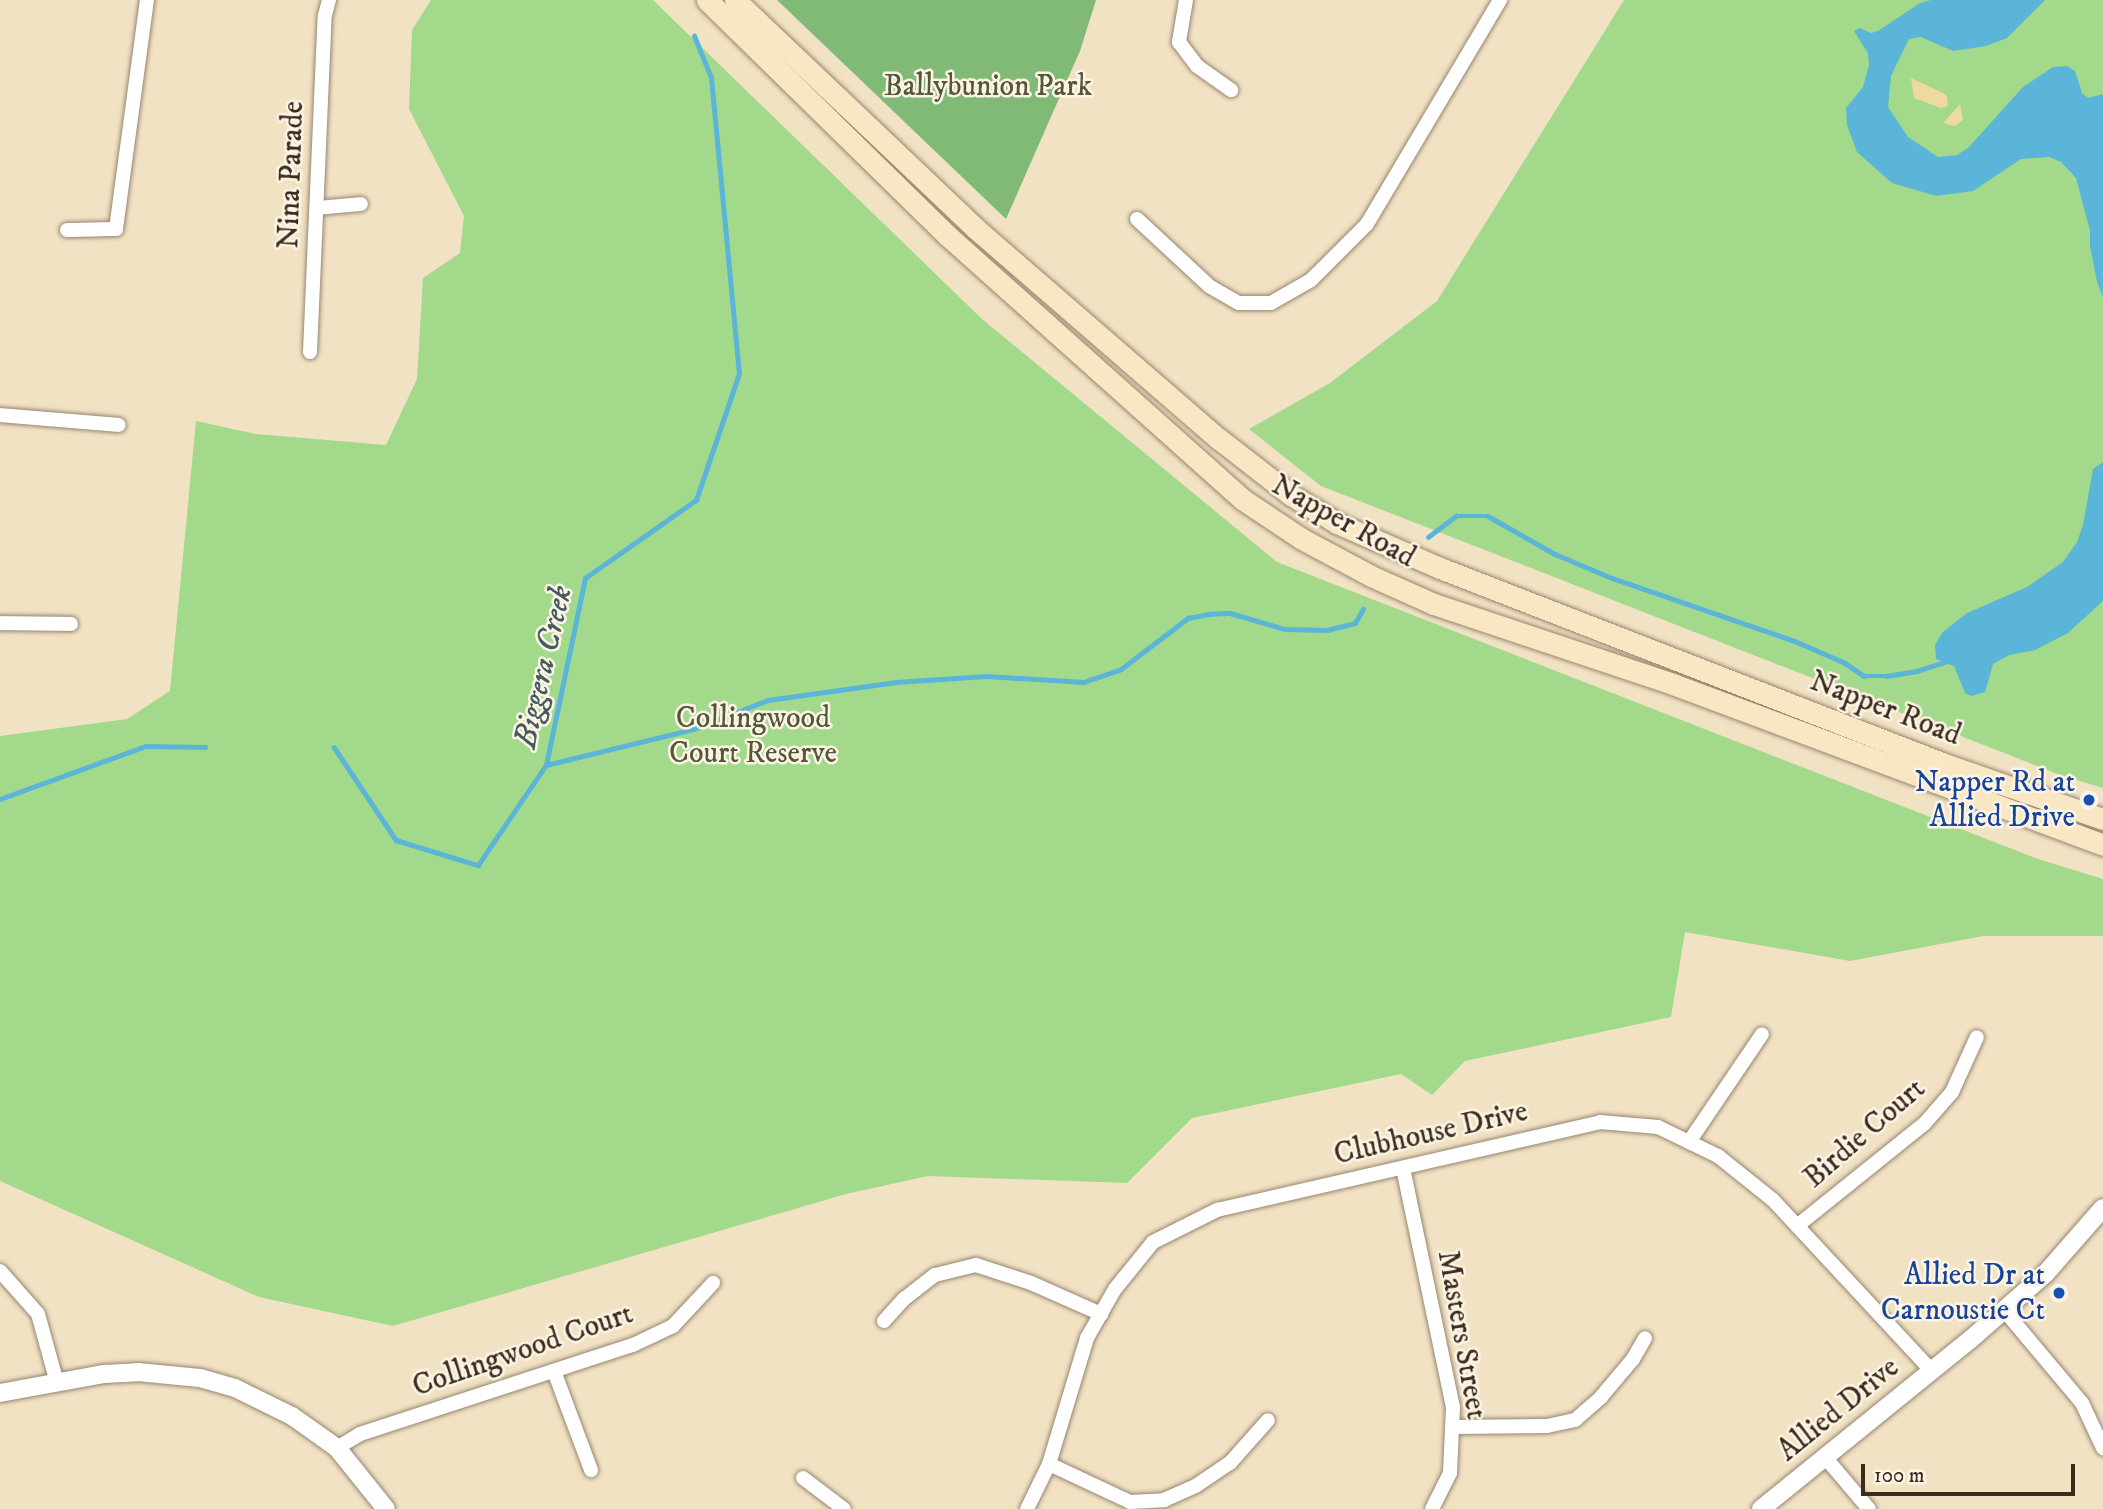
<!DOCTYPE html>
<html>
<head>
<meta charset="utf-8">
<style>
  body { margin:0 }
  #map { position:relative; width:2103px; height:1509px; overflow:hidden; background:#f2e2c4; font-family:"IM FELL DW Pica",serif }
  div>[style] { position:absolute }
  .green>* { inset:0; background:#a2d98a }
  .forest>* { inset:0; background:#81b976 }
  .sand>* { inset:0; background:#eeda9e }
  .water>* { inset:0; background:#5ab5d8 }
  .stream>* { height:4.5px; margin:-2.25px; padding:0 2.25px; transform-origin:2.25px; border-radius:2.25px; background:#5ab5d8 }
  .roads { filter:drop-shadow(0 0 2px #968671) drop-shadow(0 0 2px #968671) }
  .minor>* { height:14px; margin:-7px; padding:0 7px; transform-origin:7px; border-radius:7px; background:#fff }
  .tertiary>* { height:18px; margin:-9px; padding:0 9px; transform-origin:9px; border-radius:9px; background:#fff }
  .secondary>* { height:21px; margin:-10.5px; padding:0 10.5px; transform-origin:10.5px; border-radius:10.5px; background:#f9e7c3 }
  .dots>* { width:19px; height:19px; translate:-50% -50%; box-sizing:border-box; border:4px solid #fcf5e5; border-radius:50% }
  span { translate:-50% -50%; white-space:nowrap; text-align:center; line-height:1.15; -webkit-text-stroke:5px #fcf5e5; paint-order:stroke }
  .park-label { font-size:30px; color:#555639 }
  .street-label { font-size:30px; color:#3b2a1e }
  .transit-label { font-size:30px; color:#164399 }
  .right { translate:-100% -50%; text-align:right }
  .water-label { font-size:32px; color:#465b5f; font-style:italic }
  .scale { position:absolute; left:1861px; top:1464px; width:214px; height:32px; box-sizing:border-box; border:4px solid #3b2a1e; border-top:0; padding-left:9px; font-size:21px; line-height:24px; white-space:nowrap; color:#3b2a1e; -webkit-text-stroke:5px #fcf5e5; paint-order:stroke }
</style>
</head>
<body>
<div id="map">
  <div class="green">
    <i style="clip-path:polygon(431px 0,653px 0,982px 319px,1277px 562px,2035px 858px,2103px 879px,2103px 936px,1983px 936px,1850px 961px,1685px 932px,1671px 1017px,1465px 1061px,1432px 1095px,1401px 1074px,1192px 1118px,1127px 1183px,928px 1176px,846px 1194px,393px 1326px,259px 1297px,0 1181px,0 736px,127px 719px,170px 691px,196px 421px,256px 434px,386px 445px,417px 379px,423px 278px,460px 253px,464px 216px,409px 109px,412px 30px)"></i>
    <i style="clip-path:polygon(1624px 0,2103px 0,2103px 788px,2063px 776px,1321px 486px,1249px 429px,1330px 383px,1437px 301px)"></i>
  </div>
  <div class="forest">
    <i style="clip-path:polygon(777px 0,1096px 0,1080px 51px,1006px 219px)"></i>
  </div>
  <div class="sand">
    <i style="clip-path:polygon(1911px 78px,1943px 93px,1947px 96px,1948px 106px,1941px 108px,1914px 98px)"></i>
    <i style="clip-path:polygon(1960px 104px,1963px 120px,1955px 126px,1943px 123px)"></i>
  </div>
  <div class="water">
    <i style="clip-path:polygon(1931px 0,2045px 0,2007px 38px,1986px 46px,1953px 51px,1921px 37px,1909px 39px,1891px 76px,1888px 107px,1908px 137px,1938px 157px,1957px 155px,1968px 148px,2023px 87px,2053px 67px,2067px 66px,2075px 71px,2082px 93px,2088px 98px,2103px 94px,2103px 297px,2097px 282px,2090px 246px,2090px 231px,2076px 178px,2061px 162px,2049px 157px,2021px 159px,1973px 191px,1936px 196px,1892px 183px,1857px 152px,1847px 125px,1846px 108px,1863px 87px,1869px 65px,1868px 53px,1854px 31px,1860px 28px,1871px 33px,1878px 31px,1920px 3px)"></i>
    <i style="clip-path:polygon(2103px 462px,2103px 601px,2068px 633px,2035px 650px,2009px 655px,1993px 664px,1985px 692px,1971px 696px,1965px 693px,1954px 666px,1936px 659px,1935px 645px,1942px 633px,1967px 613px,2027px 587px,2063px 562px,2077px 542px,2083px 525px,2093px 469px)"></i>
  </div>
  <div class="stream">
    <i style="left:1428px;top:537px;width:35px;rotate:-37deg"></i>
    <i style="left:1456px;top:516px;width:32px"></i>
    <i style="left:1488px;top:516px;width:77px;rotate:29.6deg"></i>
    <i style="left:1555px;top:554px;width:62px;rotate:22.8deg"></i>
    <i style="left:1612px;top:578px;width:194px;rotate:19deg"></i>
    <i style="left:1795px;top:641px;width:55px;rotate:23.7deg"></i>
    <i style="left:1845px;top:663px;width:23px;rotate:34deg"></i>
    <i style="left:1864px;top:676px;width:22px"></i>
    <i style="left:1886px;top:676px;width:31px;rotate:-9deg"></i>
    <i style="left:1917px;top:671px;width:32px;rotate:-18deg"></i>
    <i style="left:334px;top:747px;width:112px;rotate:56.3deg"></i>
    <i style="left:396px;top:840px;width:86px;rotate:17deg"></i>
    <i style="left:478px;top:865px;width:121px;rotate:-55.8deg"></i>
    <i style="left:546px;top:765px;width:191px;rotate:-78.2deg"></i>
    <i style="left:585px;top:578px;width:136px;rotate:-35.1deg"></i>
    <i style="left:696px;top:500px;width:133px;rotate:-71.2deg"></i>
    <i style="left:739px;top:374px;width:297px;rotate:-95.4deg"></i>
    <i style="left:711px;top:78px;width:45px;rotate:-112deg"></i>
    <i style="left:546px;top:765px;width:152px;rotate:-13.7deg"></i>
    <i style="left:694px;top:729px;width:79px;rotate:-21.4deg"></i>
    <i style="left:768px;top:700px;width:129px;rotate:-8deg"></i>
    <i style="left:896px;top:682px;width:90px;rotate:-3.8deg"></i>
    <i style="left:986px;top:676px;width:98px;rotate:3.5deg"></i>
    <i style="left:1084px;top:682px;width:39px;rotate:-19deg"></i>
    <i style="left:1121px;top:669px;width:84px;rotate:-37.3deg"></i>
    <i style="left:1188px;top:618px;width:20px;rotate:-11deg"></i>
    <i style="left:1208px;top:614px;width:22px;rotate:-3deg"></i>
    <i style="left:1230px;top:613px;width:57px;rotate:16.2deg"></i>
    <i style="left:1285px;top:629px;width:42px;rotate:1.4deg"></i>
    <i style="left:1327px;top:630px;width:29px;rotate:-14deg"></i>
    <i style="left:1355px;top:623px;width:16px;rotate:-60deg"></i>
    <i style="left:0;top:799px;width:155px;rotate:-20deg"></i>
    <i style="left:146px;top:746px;width:59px;rotate:1deg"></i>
  </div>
  <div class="roads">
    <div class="minor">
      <i style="left:1186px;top:0;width:43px;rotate:99.5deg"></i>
      <i style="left:1179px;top:42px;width:30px;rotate:53deg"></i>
      <i style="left:1197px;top:66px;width:42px;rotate:35.2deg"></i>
      <i style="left:317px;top:208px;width:44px;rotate:-5.2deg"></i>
      <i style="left:1137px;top:219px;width:98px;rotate:42.9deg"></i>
      <i style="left:1209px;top:286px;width:34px;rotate:30deg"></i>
      <i style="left:1239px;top:303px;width:32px"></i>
      <i style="left:1271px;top:303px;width:46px;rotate:-29.9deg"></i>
      <i style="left:1311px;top:280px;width:79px;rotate:-45deg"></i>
      <i style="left:1367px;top:224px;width:261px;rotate:-59.3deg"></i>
      <i style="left:67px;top:230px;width:49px;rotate:-1.2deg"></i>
      <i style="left:116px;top:229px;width:231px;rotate:-82.3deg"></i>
      <i style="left:310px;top:352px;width:337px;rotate:-87.5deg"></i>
      <i style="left:325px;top:15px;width:16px;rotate:-75deg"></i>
      <i style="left:0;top:415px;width:119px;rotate:4.8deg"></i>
      <i style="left:0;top:623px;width:71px;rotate:0.8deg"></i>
      <i style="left:1689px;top:1142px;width:130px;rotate:-55.9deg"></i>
      <i style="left:1403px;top:1168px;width:244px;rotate:78.2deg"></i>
      <i style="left:1453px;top:1407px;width:66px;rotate:92.6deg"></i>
      <i style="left:1450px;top:1473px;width:40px;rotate:116.6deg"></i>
      <i style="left:1797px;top:1226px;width:164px;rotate:-38.8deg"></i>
      <i style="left:1925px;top:1123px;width:41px;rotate:-48.9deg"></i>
      <i style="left:1952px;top:1092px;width:60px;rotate:-65.6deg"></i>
      <i style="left:0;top:1271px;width:57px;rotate:48.5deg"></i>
      <i style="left:38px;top:1314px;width:72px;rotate:74.6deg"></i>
      <i style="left:2004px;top:1310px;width:121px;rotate:50deg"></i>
      <i style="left:2082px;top:1403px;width:50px;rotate:65deg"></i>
      <i style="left:884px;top:1321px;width:30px;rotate:-48deg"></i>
      <i style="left:904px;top:1299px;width:39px;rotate:-38deg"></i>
      <i style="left:935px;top:1275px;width:42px;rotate:-13.7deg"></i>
      <i style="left:976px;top:1265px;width:58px;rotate:18.1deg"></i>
      <i style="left:1031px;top:1283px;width:77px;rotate:23.9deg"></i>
      <i style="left:554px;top:1371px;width:106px;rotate:69.5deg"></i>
      <i style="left:1453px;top:1427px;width:94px;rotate:-0.6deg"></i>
      <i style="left:1547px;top:1426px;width:29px;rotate:-12deg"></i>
      <i style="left:1575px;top:1420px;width:35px;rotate:-41deg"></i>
      <i style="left:1601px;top:1397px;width:50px;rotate:-49.9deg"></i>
      <i style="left:1633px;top:1359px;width:24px;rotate:-60deg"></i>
      <i style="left:337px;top:1448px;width:27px;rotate:-31deg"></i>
      <i style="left:360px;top:1434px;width:287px;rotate:-18.1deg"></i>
      <i style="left:633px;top:1345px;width:44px;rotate:-25.4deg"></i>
      <i style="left:673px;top:1326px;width:59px;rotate:-47.1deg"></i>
      <i style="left:1825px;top:1457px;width:68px;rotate:49.8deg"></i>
      <i style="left:1049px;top:1464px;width:89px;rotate:25.1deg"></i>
      <i style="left:1130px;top:1502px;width:34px;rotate:-3deg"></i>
      <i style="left:1164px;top:1500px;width:36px;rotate:-24deg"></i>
      <i style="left:1197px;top:1485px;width:40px;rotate:-34deg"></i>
      <i style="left:1230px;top:1463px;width:57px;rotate:-48.5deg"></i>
      <i style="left:803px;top:1478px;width:51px;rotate:37.1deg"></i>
      <i style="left:1027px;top:1509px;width:50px;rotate:-63.9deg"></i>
      <i style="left:1049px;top:1464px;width:132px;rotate:-73.2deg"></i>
      <i style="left:1087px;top:1338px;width:56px;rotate:-60.3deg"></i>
      <i style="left:1115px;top:1289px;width:60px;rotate:-51deg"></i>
      <i style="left:1153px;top:1242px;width:72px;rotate:-26.6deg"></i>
      <i style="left:1217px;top:1210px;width:393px;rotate:-12.9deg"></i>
      <i style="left:1600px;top:1122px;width:58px;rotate:4.9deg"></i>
      <i style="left:1658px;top:1127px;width:67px;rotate:25.8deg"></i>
      <i style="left:1718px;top:1156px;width:70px;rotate:38.7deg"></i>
      <i style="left:1773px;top:1200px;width:233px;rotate:47.1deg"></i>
    </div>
    <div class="tertiary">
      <i style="left:0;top:1393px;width:106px;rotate:-10.4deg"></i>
      <i style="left:104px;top:1374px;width:34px;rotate:-3deg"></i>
      <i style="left:138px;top:1372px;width:62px;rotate:5.5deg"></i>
      <i style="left:200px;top:1378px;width:36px;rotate:16deg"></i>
      <i style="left:235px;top:1388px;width:64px;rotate:26.2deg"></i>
      <i style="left:292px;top:1416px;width:55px;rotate:35.4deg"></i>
      <i style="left:337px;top:1448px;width:78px;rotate:51.2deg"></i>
      <i style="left:1761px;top:1509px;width:270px;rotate:-39deg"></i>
      <i style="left:1971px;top:1339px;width:100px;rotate:-41.3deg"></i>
      <i style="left:2046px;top:1273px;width:86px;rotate:-48.8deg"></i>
    </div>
    <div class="secondary">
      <i style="left:707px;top:0;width:337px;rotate:44.4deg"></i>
      <i style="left:948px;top:236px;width:394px;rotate:41.8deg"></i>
      <i style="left:1242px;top:499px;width:72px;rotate:33.7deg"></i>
      <i style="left:1302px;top:539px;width:78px;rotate:28.2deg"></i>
      <i style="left:1371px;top:576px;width:69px;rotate:24deg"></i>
      <i style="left:1434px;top:604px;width:252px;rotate:18.5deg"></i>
      <i style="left:1673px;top:684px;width:459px;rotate:20.5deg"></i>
      <i style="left:735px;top:0;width:331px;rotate:43.5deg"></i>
      <i style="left:975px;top:228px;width:323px;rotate:40.9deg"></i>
      <i style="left:1219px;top:439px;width:91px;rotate:37.9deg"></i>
      <i style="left:1291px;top:495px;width:54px;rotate:31.3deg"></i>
      <i style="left:1337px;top:523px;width:112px;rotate:23.6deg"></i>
      <i style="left:1440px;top:568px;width:539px;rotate:21.23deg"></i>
      <i style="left:1942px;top:763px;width:170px;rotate:19.2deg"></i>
    </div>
  </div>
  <div class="dots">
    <i style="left:2089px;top:800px;background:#1a4fb4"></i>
    <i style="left:2059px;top:1293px;background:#1a4fb4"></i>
  </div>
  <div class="park-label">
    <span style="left:988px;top:87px">Ballybunion Park</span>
    <span style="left:753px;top:736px">Collingwood<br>Court Reserve</span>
  </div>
  <div class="street-label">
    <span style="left:292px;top:175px;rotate:-88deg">Nina Parade</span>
    <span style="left:1343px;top:522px;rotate:29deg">Napper Road</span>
    <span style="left:1885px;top:709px;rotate:21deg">Napper Road</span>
    <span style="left:1431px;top:1134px;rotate:-13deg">Clubhouse Drive</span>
    <span style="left:1865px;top:1134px;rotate:-41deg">Birdie Court</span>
    <span style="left:1461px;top:1335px;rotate:80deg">Masters Street</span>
    <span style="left:523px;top:1351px;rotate:-19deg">Collingwood Court</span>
    <span style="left:1839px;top:1410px;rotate:-39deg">Allied Drive</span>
  </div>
  <div class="transit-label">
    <span class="right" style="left:2075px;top:800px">Napper Rd at<br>Allied Drive</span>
    <span class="right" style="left:2045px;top:1293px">Allied Dr at<br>Carnoustie Ct</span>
  </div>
  <div class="water-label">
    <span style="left:544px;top:667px;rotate:-77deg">Biggera Creek</span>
  </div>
  <div class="scale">100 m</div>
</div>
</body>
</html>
